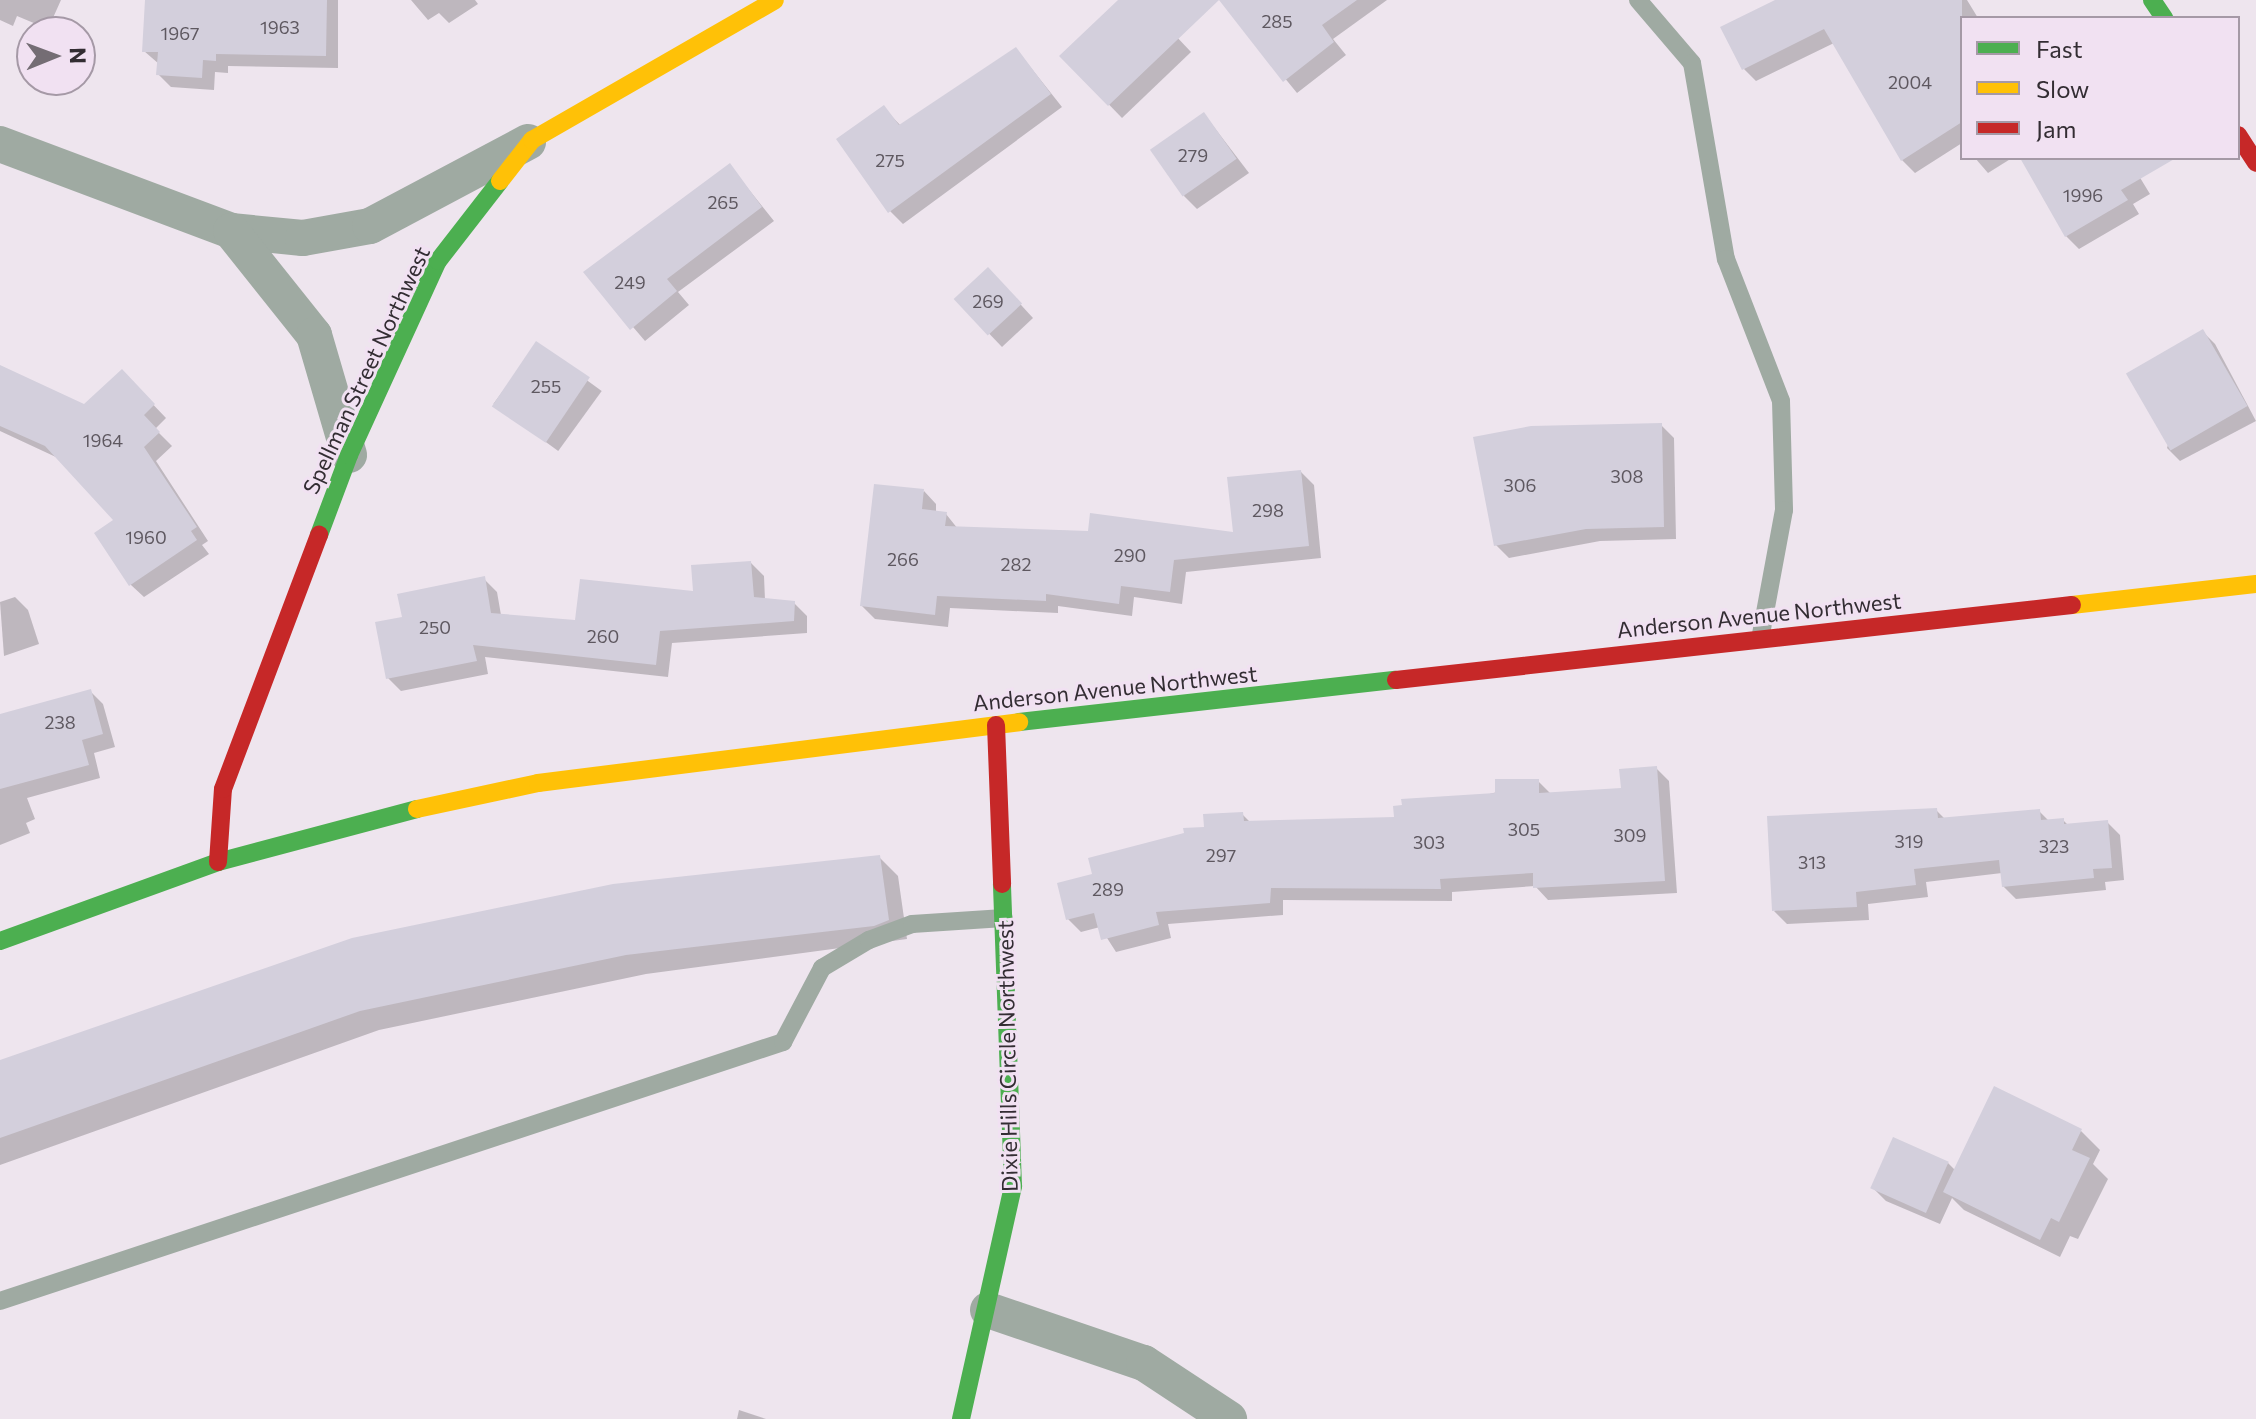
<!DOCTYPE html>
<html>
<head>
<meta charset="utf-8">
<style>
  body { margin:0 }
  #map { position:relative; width:2256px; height:1419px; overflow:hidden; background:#eee5ee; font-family:Commissioner,sans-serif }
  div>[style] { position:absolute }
  .shadow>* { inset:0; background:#0003; transform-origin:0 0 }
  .building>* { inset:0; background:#d3cfdc; transform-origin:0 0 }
  .lane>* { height:18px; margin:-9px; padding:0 9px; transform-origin:9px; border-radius:9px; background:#9faaa2 }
  .street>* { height:36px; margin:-18px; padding:0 18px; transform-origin:18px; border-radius:18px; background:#9faaa2 }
  .fast>* { height:18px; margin:-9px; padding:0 9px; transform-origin:9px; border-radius:9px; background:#4caf50 }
  .slow>* { height:18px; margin:-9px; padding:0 9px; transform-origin:9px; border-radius:9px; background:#ffc107 }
  .jam>* { height:18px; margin:-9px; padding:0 9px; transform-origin:9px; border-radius:9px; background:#c62828 }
  span { translate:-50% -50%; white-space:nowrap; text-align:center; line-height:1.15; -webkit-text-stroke:6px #f1e1f2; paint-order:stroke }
  .number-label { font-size:18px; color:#5e5860 }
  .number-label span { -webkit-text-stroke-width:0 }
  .street-label { font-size:22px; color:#332d33 }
  .legend { position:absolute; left:1960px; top:16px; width:280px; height:144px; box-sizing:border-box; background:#f1e1f2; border:2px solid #a599a6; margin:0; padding:10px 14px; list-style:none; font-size:24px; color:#332d33 }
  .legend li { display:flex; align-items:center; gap:16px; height:40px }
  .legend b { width:40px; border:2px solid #a599a6 }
  .north { position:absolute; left:16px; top:16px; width:80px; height:80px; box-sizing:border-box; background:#f1e1f2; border:2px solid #a599a6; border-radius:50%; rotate:89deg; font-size:22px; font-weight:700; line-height:32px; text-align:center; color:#332d33 }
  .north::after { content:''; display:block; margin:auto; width:28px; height:36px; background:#746d74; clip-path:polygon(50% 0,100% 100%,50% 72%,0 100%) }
</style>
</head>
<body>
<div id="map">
  <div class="shadow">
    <i style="clip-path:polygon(0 0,61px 0,48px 29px,17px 16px,13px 26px,0 20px)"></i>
    <i style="clip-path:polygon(147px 0,338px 0,338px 68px,228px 66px,228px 73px,215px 72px,214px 90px,171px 87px,158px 74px,159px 64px,144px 51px)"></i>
    <i style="clip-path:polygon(411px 0,475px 0,478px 4px,449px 23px,439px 13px,428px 20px)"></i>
    <i style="clip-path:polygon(1131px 0,1142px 0,1191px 52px,1122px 118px,1062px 56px)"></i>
    <i style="clip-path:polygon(1221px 0,1387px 0,1333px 39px,1346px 55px,1297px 93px)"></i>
    <i style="clip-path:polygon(1779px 0,1967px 0,1978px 18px,1962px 18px,1962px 143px,1915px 173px,1902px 160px,1834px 43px,1756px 81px,1744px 69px)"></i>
    <i style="clip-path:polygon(1016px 49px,1062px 107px,903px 224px,890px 211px,884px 108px,901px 126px)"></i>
    <i style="clip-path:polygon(1204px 114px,1249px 173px,1197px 209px,1184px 196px)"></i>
    <i style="clip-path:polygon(1975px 158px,2012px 158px,1988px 173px)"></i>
    <i style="clip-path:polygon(2053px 158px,2128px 158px,2150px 194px,2133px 204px,2139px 214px,2079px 249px,2066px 236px)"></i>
    <i style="clip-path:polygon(730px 166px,774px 221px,678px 292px,689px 305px,645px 341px,586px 272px)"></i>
    <i style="clip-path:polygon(1000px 282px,1033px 318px,1002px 347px,956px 299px)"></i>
    <i style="clip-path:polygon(2202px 331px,2215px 344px,2256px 421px,2180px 461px,2167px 448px)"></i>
    <i style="left:537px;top:344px;width:80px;height:74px;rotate:36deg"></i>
    <i style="clip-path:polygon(0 367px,84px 407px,122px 372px,166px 418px,155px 429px,172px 446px,156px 461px,208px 541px,202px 545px,209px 554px,144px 597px,131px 585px,116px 521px,58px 458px,0 431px)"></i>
    <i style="clip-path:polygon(1661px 425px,1674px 438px,1676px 539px,1600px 541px,1509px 558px,1496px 545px)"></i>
    <i style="clip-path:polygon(1301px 472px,1314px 485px,1321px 558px,1186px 572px,1182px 604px,1134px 597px,1132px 616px,1058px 606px,1058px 613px,950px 608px,948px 627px,875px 619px,862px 606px,924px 491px,936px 504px,936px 513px,946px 514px,958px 529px,1236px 534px)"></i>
    <i style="clip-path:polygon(751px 563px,764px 576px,765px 600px,794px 603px,807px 616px,807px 633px,672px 643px,668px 677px,485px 657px,488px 674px,401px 691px,388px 678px,404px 619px,484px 579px,497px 592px,501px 615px,577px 622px,696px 593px)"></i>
    <i style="clip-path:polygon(15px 597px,28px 610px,39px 644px,4px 656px,0 602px)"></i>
    <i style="clip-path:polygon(90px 691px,103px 704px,115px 747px,94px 753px,100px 778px,27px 798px,35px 819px,26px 823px,30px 833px,0 845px,0 737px)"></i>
    <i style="clip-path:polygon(1656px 768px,1669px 781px,1677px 893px,1548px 900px,1535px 886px,1452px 892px,1452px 901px,1283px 900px,1283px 915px,1168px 924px,1171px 938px,1116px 952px,1100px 927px,1081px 932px,1068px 919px,1094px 876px,1242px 814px,1251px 823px,1396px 819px,1538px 781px,1551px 794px,1623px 789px)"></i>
    <i style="clip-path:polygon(1936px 810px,1945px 819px,2039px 811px,2049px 821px,2063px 820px,2068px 825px,2107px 822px,2120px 835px,2124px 880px,2105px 882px,2106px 890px,2016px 899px,2003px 886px,2002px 873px,1926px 882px,1928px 897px,1868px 904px,1869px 920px,1787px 924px,1774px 911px)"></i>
    <i style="clip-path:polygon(879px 857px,898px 876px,907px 939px,646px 974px,379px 1030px,0 1165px,0 1064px)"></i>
    <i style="clip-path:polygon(2081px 1131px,2100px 1150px,2093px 1164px,2108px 1179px,2078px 1239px,2070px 1236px,2060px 1257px,1964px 1210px,1952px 1198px,1940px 1224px,1886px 1201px,1873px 1188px,1948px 1163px,1955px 1170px)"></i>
    <i style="clip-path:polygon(739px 1410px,766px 1419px,737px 1419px)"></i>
  </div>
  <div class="building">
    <i style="clip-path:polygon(145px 0,327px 0,326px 56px,216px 54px,216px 61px,203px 60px,202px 78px,156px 75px,158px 52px,142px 52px)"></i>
    <i style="clip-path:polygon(1118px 0,1357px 0,1322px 25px,1334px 42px,1283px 82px,1219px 0,1108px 106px,1059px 56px)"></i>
    <i style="clip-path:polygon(1775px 0,1962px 0,1962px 122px,1901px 161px,1824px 29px,1742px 70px,1720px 27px)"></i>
    <i style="clip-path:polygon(1016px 47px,1051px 94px,888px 213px,836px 139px,884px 105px,899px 125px)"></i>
    <i style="left:1204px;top:112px;width:57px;height:66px;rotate:55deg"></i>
    <i style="clip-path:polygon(2020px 158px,2176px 158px,2121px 190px,2128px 200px,2065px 237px)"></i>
    <i style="clip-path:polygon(730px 163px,762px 207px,667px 279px,677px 291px,630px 330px,583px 272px)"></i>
    <i style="left:988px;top:267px;width:50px;height:47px;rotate:47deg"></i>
    <i style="left:2203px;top:329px;width:89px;height:89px;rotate:60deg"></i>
    <i style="left:536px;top:341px;width:65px;height:79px;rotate:34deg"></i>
    <i style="clip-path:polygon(0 365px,84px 404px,122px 369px,155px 404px,144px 415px,160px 432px,144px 447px,197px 527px,191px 531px,197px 540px,129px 586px,94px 533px,113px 520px,45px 446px,0 426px)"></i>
    <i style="clip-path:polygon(1662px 423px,1664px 527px,1586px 529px,1494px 546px,1473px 437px,1531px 426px)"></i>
    <i style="clip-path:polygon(1301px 470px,1309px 546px,1174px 560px,1170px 592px,1121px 586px,1119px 604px,1046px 594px,1046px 601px,937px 596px,935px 615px,860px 606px,874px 484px,924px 489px,922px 509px,947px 512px,945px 526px,1088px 531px,1090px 513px,1233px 532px,1227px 477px)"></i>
    <i style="clip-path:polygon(751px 561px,754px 597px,795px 601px,794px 621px,660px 631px,656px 665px,473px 645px,477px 661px,386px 679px,375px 622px,402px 617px,397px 594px,485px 576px,491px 613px,575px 620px,580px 579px,693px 591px,691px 565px)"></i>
    <i style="clip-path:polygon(91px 689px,103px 734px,82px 740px,89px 765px,0 789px,0 714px)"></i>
    <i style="clip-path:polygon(1657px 766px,1665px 881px,1533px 888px,1533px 873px,1440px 879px,1441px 889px,1271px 888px,1270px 903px,1156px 912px,1159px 925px,1101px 940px,1094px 913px,1066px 920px,1057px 883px,1092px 874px,1088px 858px,1184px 833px,1183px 828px,1204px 827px,1203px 814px,1243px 812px,1244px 821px,1394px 817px,1393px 806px,1402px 805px,1401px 799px,1495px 793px,1495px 779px,1539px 779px,1539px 793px,1621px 788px,1619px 769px)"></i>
    <i style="clip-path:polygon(1937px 808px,1938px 818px,2040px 809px,2041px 820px,2064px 818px,2064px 824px,2108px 820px,2112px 868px,2093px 869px,2094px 878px,2002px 887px,1999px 860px,1914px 869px,1916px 885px,1856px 892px,1857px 907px,1772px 911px,1767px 816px)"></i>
    <i style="clip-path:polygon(880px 855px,889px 920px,874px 926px,626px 955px,360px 1011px,0 1138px,0 1060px,352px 938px,613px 884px)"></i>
    <i style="clip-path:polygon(1994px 1086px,2082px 1129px,2072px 1150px,2090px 1158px,2059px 1222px,2051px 1218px,2040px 1240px,1943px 1192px)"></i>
    <i style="left:1893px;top:1137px;width:61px;height:56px;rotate:24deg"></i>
  </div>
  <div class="lane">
    <i style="left:1638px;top:0;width:83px;rotate:49.4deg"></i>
    <i style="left:1692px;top:63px;width:199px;rotate:80.2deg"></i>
    <i style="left:1726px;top:259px;width:152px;rotate:68.8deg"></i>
    <i style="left:1781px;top:401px;width:109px;rotate:88.4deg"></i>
    <i style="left:1784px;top:510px;width:131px;rotate:100.5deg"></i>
    <i style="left:0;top:1301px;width:825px;rotate:-18.3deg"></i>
    <i style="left:783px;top:1042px;width:84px;rotate:-62.2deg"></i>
    <i style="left:822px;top:968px;width:55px;rotate:-30.8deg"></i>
    <i style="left:869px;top:940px;width:46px;rotate:-20.4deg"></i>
    <i style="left:912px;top:924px;width:92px;rotate:-3.7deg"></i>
  </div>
  <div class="street">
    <i style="left:0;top:144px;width:247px;rotate:20.6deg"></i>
    <i style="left:231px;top:231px;width:72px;rotate:5.6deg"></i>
    <i style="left:303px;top:238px;width:68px;rotate:-10.2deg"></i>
    <i style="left:370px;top:226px;width:179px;rotate:-28deg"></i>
    <i style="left:231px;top:231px;width:133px;rotate:51.4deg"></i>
    <i style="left:314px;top:335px;width:125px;rotate:73.7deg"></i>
    <i style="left:988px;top:1310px;width:165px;rotate:18.8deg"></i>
    <i style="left:1144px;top:1363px;width:102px;rotate:33.4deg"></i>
  </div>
  <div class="fast">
    <i style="left:2152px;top:0;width:22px;rotate:56deg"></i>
    <i style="left:319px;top:535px;width:85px;rotate:-69.4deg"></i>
    <i style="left:349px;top:455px;width:213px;rotate:-65.4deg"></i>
    <i style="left:438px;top:261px;width:101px;rotate:-52.2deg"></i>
    <i style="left:1019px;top:722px;width:379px;rotate:-6.4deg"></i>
    <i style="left:0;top:941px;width:232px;rotate:-19.9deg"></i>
    <i style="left:218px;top:862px;width:206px;rotate:-14.9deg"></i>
    <i style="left:961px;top:1419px;width:239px;rotate:-77.4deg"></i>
    <i style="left:1013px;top:1186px;width:302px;rotate:-92.1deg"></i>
  </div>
  <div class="slow">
    <i style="left:500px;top:181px;width:52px;rotate:-52deg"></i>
    <i style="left:532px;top:140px;width:280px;rotate:-29.9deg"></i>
    <i style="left:2072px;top:605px;width:185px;rotate:-6.5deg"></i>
    <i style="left:417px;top:809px;width:124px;rotate:-12.1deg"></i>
    <i style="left:538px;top:783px;width:485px;rotate:-7.2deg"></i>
  </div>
  <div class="jam">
    <i style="left:2238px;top:135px;width:33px;rotate:57deg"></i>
    <i style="left:1396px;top:680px;width:680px;rotate:-6.33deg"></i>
    <i style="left:996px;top:725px;width:159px;rotate:87.8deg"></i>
    <i style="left:218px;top:862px;width:73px;rotate:-86.1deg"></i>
    <i style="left:223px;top:789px;width:272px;rotate:-69.3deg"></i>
  </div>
  <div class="number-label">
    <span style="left:1277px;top:21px">285</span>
    <span style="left:280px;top:27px">1963</span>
    <span style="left:180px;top:33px">1967</span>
    <span style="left:1910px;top:82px">2004</span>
    <span style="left:1193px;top:155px">279</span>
    <span style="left:890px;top:160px">275</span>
    <span style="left:2083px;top:195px">1996</span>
    <span style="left:723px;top:202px">265</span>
    <span style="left:630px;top:282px">249</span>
    <span style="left:988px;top:301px">269</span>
    <span style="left:546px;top:386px">255</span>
    <span style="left:103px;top:440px">1964</span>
    <span style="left:1627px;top:476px">308</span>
    <span style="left:1520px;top:485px">306</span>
    <span style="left:1268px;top:510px">298</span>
    <span style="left:146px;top:537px">1960</span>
    <span style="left:1130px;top:555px">290</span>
    <span style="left:903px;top:559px">266</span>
    <span style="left:1016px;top:564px">282</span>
    <span style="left:435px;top:627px">250</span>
    <span style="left:603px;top:636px">260</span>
    <span style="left:60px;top:722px">238</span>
    <span style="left:1524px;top:829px">305</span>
    <span style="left:1630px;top:835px">309</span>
    <span style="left:1909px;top:841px">319</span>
    <span style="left:1429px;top:842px">303</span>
    <span style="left:2054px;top:846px">323</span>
    <span style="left:1221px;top:855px">297</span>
    <span style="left:1812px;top:862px">313</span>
    <span style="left:1108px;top:889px">289</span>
  </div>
  <div class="street-label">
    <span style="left:366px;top:370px;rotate:-65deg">Spellman Street Northwest</span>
    <span style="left:1759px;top:615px;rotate:-6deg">Anderson Avenue Northwest</span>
    <span style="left:1115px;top:688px;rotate:-6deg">Anderson Avenue Northwest</span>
    <span style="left:1007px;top:1056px;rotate:-91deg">Dixie Hills Circle Northwest</span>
  </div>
  <ul class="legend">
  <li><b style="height:10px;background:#4caf50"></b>Fast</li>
  <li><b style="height:10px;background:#ffc107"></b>Slow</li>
  <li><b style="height:10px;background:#c62828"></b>Jam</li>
  </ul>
  <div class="north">N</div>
</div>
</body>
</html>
